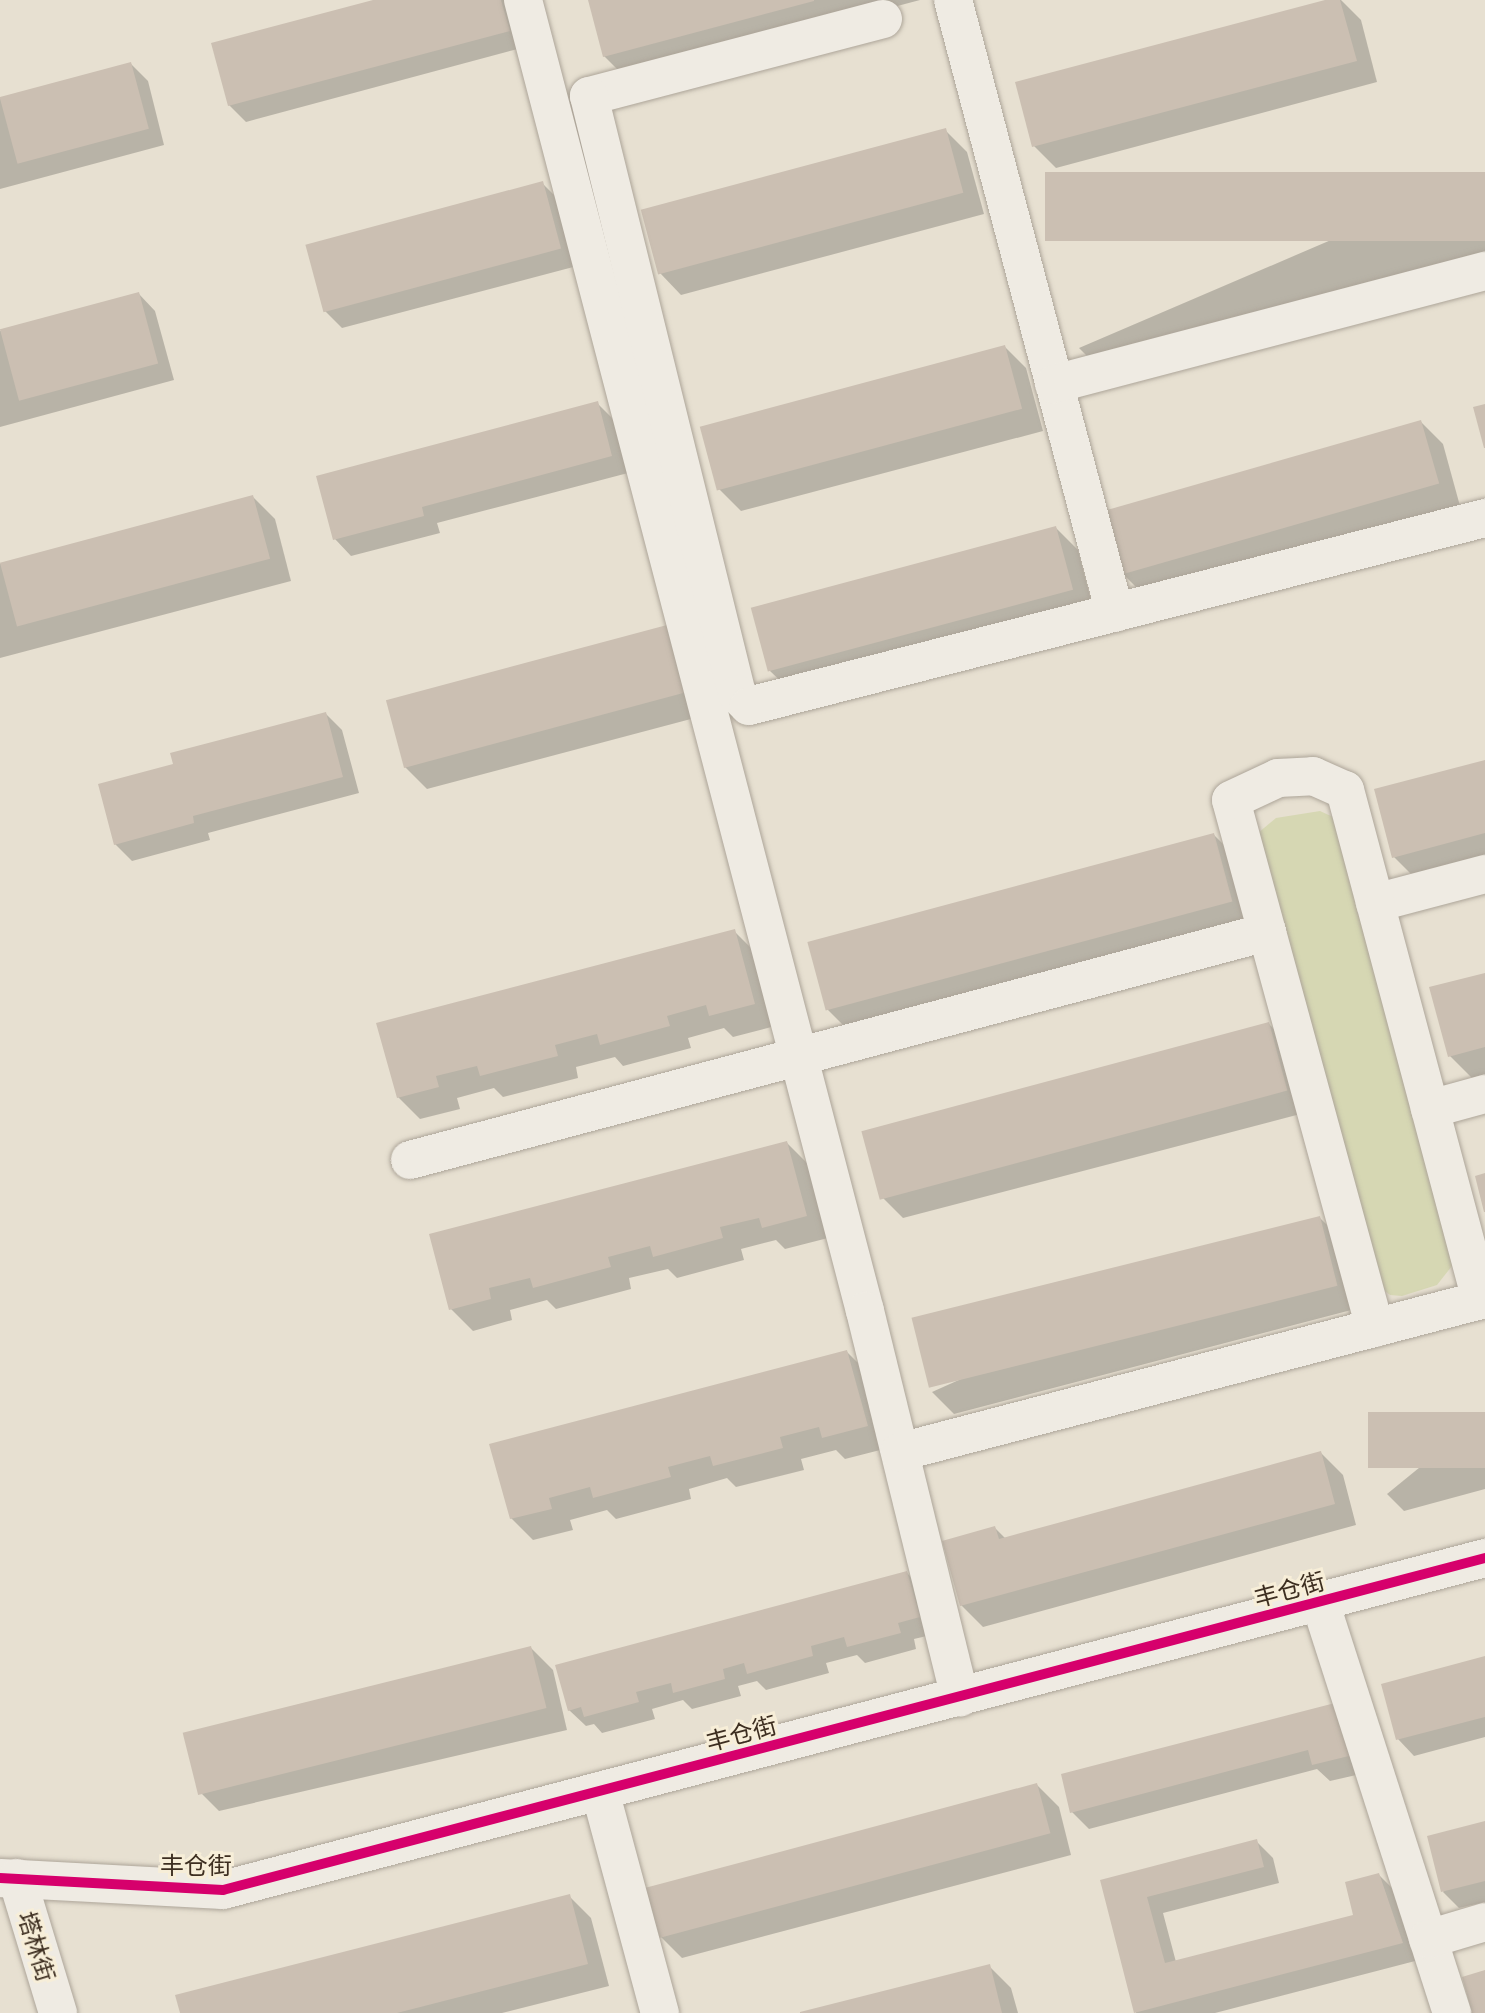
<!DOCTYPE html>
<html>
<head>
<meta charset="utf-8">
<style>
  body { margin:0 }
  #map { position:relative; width:1485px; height:2013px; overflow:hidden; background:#e7e0d1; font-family:Georgia,"Noto Sans SC",serif }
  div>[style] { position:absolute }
  .green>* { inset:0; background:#d6d7b3 }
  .shadow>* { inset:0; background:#0003 }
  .building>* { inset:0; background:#cbbfb2; transform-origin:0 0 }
  .roads { filter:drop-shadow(0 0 2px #ada599) drop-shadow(0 0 2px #ada599) }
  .minor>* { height:38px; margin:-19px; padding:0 19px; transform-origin:19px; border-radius:19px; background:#efebe3 }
  .cycleway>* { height:10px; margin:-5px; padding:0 5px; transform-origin:5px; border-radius:5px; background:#d6006c }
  span { translate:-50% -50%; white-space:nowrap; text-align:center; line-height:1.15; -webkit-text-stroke:6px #f7eed8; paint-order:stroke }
  .street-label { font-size:24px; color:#3d2e20 }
</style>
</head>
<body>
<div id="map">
  <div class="green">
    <i style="clip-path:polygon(1320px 811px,1333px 817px,1459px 1257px,1437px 1285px,1402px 1296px,1390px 1295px,1371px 1280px,1251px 839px,1276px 818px)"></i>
  </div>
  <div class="shadow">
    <i style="clip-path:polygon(379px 0,513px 0,525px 47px,246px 122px,229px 105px)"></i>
    <i style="clip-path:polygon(590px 0,920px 0,626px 78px,604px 56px)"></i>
    <i style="clip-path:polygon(1331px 0,1341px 0,1361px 20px,1377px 82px,1056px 168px,1034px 146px)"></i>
    <i style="clip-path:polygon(131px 64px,148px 81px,164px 145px,0 189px,0 99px)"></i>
    <i style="clip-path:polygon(945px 130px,967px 152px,984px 214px,681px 295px,660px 273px)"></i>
    <i style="clip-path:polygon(1485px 174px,1485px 268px,1101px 370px,1079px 348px)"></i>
    <i style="clip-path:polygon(542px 183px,559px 200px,577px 266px,342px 328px,325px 311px)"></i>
    <i style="clip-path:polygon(139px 294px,155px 311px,174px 380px,0 427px,0 331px)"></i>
    <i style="clip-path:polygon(1004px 346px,1026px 368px,1043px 431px,741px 511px,719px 489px)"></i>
    <i style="clip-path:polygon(597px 403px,614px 420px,628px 473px,437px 523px,440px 533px,351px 556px,335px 539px)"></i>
    <i style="clip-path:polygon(1421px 422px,1443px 444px,1460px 506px,1140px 591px,1118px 569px)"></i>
    <i style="clip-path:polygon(253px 497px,275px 519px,291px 581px,0 658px,0 564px)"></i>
    <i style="clip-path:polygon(1056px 528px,1078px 550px,1094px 612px,792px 692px,770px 671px,753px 608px)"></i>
    <i style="clip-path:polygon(667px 627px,706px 715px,427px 789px,405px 767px)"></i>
    <i style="clip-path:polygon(325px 713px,342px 730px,359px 793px,208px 833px,210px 840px,132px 861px,115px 844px,175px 766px)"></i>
    <i style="clip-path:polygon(1485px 761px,1485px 860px,1416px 879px,1394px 857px)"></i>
    <i style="clip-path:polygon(1214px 835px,1236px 857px,1253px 924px,848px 1030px,826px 1008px)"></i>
    <i style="clip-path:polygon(734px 931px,756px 953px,775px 1026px,733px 1037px,724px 1028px,688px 1038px,691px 1048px,623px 1066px,615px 1057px,576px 1067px,578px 1078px,503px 1097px,494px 1088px,457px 1098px,460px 1109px,420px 1119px,398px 1097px,379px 1024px)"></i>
    <i style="clip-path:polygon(1485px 975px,1485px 1074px,1472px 1078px,1450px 1056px)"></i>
    <i style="clip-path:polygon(1269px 1024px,1290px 1046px,1308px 1112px,903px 1218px,881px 1196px)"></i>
    <i style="clip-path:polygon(787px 1143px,809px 1165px,828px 1238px,785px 1249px,776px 1240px,741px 1249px,744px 1260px,677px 1278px,668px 1269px,629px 1278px,631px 1289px,556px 1309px,547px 1300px,510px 1310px,512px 1320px,473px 1331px,451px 1309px,432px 1235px)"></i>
    <i style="clip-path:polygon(1320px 1218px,1342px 1240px,1359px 1308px,954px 1414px,932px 1392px)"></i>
    <i style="clip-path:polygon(847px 1352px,869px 1374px,888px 1448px,845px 1459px,836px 1450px,801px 1459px,804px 1470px,736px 1487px,727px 1478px,689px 1489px,691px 1499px,616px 1519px,607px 1510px,570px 1520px,573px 1530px,533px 1540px,511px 1518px,492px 1445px)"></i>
    <i style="clip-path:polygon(1485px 1414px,1485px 1489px,1404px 1511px,1387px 1494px)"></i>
    <i style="clip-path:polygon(1321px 1453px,1343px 1475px,1356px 1525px,983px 1627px,961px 1605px,995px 1528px,1006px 1539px)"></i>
    <i style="clip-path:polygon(907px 1573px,924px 1590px,935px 1634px,914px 1639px,916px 1649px,865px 1663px,857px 1655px,826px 1663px,829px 1673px,766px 1690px,757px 1681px,738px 1686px,741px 1696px,692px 1709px,683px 1700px,652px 1709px,655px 1719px,602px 1733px,594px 1724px,586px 1726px,569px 1710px)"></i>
    <i style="clip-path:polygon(531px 1648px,553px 1670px,567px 1730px,219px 1811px,197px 1789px)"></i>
    <i style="clip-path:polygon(1485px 1658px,1485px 1737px,1414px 1756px,1398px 1739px)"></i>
    <i style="clip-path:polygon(1335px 1705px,1365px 1773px,1330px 1781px,1317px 1769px,1089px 1829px,1072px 1812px)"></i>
    <i style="clip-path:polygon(1037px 1785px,1059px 1807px,1071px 1855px,682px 1958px,660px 1936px)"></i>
    <i style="clip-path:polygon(1485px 1823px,1485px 1902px,1459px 1908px,1443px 1892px)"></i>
    <i style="clip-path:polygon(1256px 1841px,1273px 1858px,1279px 1883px,1163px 1913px,1176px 1962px,1355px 1916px,1379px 1875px,1396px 1892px,1419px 1960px,1215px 2013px,1136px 2013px,1102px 1881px)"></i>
    <i style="clip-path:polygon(569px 1896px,591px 1918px,609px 1986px,502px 2013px,182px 2013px)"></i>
    <i style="clip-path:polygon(989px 1966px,1011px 1988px,1018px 2013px,803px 2013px)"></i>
  </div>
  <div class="building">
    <i style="clip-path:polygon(373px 0,501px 0,510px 31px,228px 106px,211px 43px)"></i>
    <i style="clip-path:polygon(588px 0,814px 0,814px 1px,603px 57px)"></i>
    <i style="clip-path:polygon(1325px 0,1340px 0,1357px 61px,1032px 147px,1015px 82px)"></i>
    <i style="left:131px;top:62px;width:69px;height:136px;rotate:75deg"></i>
    <i style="left:946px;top:128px;width:67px;height:316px;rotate:75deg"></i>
    <i style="left:1485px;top:172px;width:69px;height:440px;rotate:90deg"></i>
    <i style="left:543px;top:181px;width:70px;height:246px;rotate:75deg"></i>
    <i style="left:139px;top:292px;width:74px;height:144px;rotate:75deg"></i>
    <i style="left:1005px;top:345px;width:66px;height:316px;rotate:75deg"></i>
    <i style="clip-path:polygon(598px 401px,612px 456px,422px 507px,424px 516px,333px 540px,316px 476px)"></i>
    <i style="clip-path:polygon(1485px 404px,1485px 448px,1484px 448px,1473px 407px)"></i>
    <i style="left:1421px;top:420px;width:66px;height:333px;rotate:74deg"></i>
    <i style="left:253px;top:495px;width:66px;height:262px;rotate:75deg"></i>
    <i style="left:1056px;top:526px;width:66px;height:316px;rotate:75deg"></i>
    <i style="left:667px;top:625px;width:70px;height:291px;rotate:75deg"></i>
    <i style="clip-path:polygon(326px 712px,343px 777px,193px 816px,194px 823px,114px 845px,98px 784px,173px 764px,170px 753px)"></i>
    <i style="clip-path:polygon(1485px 760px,1485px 833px,1392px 858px,1374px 789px)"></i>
    <i style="left:1214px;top:833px;width:71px;height:421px;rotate:75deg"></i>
    <i style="clip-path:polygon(735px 929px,755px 1004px,709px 1016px,706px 1005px,667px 1016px,670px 1026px,600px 1045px,597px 1034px,555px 1045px,558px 1056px,480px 1076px,477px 1066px,436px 1076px,439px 1087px,397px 1098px,376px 1023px)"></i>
    <i style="clip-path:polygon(1485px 973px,1485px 1047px,1448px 1057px,1429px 987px)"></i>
    <i style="left:1269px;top:1022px;width:71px;height:422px;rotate:75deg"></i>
    <i style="clip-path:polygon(787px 1141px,807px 1216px,762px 1228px,759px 1218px,720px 1227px,723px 1238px,653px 1257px,650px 1246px,608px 1257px,611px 1267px,533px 1288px,530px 1278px,489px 1288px,491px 1299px,449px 1310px,429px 1234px)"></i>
    <i style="clip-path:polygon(1485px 1173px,1485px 1212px,1484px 1212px,1475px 1176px)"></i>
    <i style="left:1320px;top:1216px;width:72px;height:421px;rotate:76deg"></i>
    <i style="clip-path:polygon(847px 1350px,868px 1426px,822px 1438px,819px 1427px,780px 1437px,783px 1448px,713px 1466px,710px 1456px,668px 1467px,671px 1477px,593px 1498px,590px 1487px,549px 1498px,552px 1509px,510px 1519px,489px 1444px)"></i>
    <i style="left:1485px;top:1412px;width:56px;height:117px;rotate:90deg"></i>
    <i style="clip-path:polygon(1321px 1451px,1335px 1504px,960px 1606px,942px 1541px,995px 1526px,999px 1539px)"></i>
    <i style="clip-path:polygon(907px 1571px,920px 1617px,898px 1623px,901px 1633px,847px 1647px,844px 1637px,811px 1646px,813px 1656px,747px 1674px,744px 1663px,723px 1669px,725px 1679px,673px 1693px,671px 1683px,636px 1692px,639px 1702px,584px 1717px,581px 1707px,568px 1711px,555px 1665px)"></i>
    <i style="left:531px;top:1646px;width:64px;height:359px;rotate:76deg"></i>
    <i style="clip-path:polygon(1485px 1656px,1485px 1717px,1396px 1740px,1381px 1684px)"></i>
    <i style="clip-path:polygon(1335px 1703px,1349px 1756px,1312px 1765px,1308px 1750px,1070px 1813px,1061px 1774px)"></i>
    <i style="left:1037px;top:1783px;width:52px;height:406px;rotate:75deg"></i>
    <i style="clip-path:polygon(1485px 1821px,1485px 1881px,1441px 1892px,1427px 1836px)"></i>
    <i style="clip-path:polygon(1257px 1839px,1264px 1867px,1147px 1897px,1165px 1963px,1353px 1915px,1345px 1882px,1379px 1873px,1403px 1943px,1134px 2013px,1100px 1880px)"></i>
    <i style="clip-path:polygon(570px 1894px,588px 1964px,397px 2013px,180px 2013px,175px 1995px)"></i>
    <i style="clip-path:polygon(990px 1964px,1002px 2013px,800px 2013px,800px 2012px)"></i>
    <i style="clip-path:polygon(1485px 1970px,1485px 2013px,1472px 2013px,1462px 1977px)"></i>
  </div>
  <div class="roads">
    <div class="minor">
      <i style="left:523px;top:0;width:1355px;rotate:75.38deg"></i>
      <i style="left:865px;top:1311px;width:398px;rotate:76.2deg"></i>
      <i style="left:953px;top:0;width:634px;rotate:75.2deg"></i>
      <i style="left:883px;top:19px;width:304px;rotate:165.3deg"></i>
      <i style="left:589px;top:96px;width:616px;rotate:76.1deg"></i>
      <i style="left:737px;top:694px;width:17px;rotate:45deg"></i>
      <i style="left:749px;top:706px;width:760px;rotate:-14.33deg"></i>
      <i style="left:1054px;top:384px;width:446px;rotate:-14.7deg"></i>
      <i style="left:1375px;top:903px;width:114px;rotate:-14.8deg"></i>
      <i style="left:1430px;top:1109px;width:57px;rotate:-15.3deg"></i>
      <i style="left:410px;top:1160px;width:887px;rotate:-14.9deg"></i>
      <i style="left:1375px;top:1328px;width:547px;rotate:-105.26deg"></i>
      <i style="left:1231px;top:800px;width:52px;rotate:-25.1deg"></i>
      <i style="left:1278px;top:778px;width:35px;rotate:-3deg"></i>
      <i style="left:1313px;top:776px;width:35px;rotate:24deg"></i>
      <i style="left:1345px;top:790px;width:528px;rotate:75.07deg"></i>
      <i style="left:900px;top:1452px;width:605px;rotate:-14.66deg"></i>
      <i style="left:1320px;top:1602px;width:432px;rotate:72.2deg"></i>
      <i style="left:600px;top:1791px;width:230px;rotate:74.9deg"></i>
      <i style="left:0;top:1878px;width:223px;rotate:3.1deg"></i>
      <i style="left:223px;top:1890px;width:1305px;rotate:-14.74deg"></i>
      <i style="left:17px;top:1878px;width:141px;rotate:73.1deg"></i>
      <i style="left:1428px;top:1939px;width:59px;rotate:-16.6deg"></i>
    </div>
  </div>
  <div class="cycleway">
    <i style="left:0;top:1878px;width:223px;rotate:3.1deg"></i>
    <i style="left:223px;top:1890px;width:1305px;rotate:-14.74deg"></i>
  </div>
  <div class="street-label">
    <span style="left:1289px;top:1588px;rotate:-15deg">丰仓街</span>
    <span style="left:741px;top:1732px;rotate:-15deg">丰仓街</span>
    <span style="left:196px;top:1864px">丰仓街</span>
    <span style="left:38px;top:1946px;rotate:73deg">塔林街</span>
  </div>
</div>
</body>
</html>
